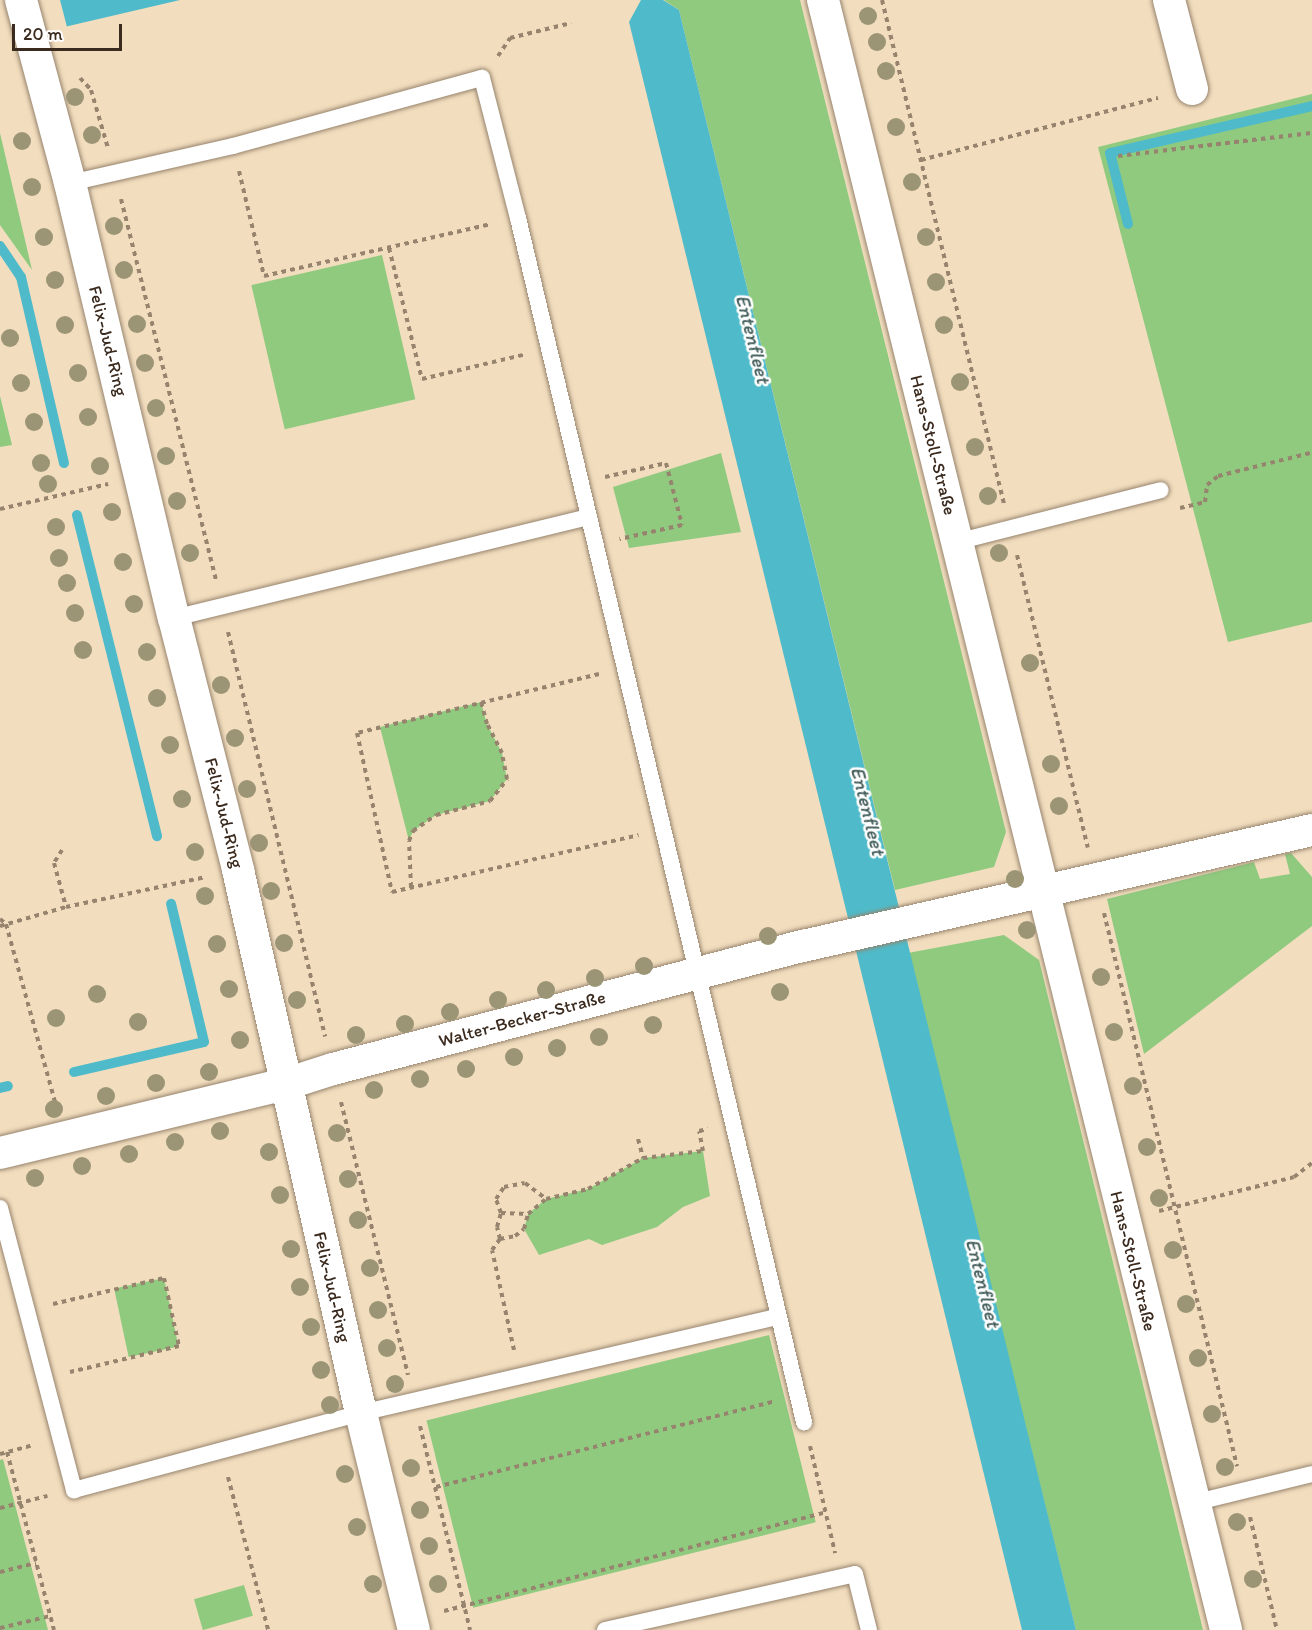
<!DOCTYPE html>
<html>
<head>
<meta charset="utf-8">
<style>
  body { margin:0 }
  #map { position:relative; width:1312px; height:1630px; overflow:hidden; background:#f2ddbe; font-family:Itim,sans-serif }
  div>[style] { position:absolute }
  .green>* { inset:0; background:#8fca7f; transform-origin:0 0 }
  .water>* { inset:0; background:#4fbbca }
  .pier>* { inset:0; background:#f2ddbe }
  .stream>* { height:10px; margin:-5px; padding:0 5px; transform-origin:5px; border-radius:5px; background:#4fbbca }
  .path>* { height:4px; margin-top:-2px; transform-origin:0; background:repeating-linear-gradient(90deg,#96846e 0 4.5px,transparent 0 9px) }
  .roads { filter:drop-shadow(0 0 2px #96846e) drop-shadow(0 0 2px #96846e) }
  .service>* { height:16px; margin:-8px; padding:0 8px; transform-origin:8px; border-radius:8px; background:#fff }
  .minor>* { height:32px; margin:-16px; padding:0 16px; transform-origin:16px; border-radius:16px; background:#fff }
  .trees>* { width:18px; height:18px; margin:-9px; border-radius:50%; background:#9b9576 }
  span { translate:-50% -50%; white-space:nowrap; text-align:center; line-height:1.15; -webkit-text-stroke:5px #fff; paint-order:stroke }
  .street-label { font-size:18px; color:#3b2a1e }
  .water-label { font-size:20px; color:#425d5a; font-style:italic }
  .scale { position:absolute; left:12px; top:24px; width:110px; height:27px; box-sizing:border-box; border:3px solid #3b2a1e; border-top:0; padding-left:8px; font-size:18px; line-height:21px; white-space:nowrap; color:#3b2a1e; -webkit-text-stroke:4px #fff; paint-order:stroke }
</style>
</head>
<body>
<div id="map">
  <div class="green">
    <i style="clip-path:polygon(664px 0,800px 0,1006px 832px,994px 867px,895px 890px,679px 10px)"></i>
    <i style="clip-path:polygon(1312px 94px,1312px 622px,1228px 642px,1098px 147px)"></i>
    <i style="clip-path:polygon(0 133px,32px 270px,0 225px)"></i>
    <i style="left:382px;top:255px;width:148px;height:134px;rotate:77deg"></i>
    <i style="clip-path:polygon(0 396px,12px 445px,0 447px)"></i>
    <i style="clip-path:polygon(721px 453px,741px 532px,629px 548px,613px 487px)"></i>
    <i style="clip-path:polygon(481px 702px,487px 724px,502px 753px,507px 779px,490px 801px,436px 815px,413px 831px,409px 841px,380px 727px)"></i>
    <i style="clip-path:polygon(1291px 853px,1312px 877px,1312px 926px,1144px 1054px,1107px 899px,1254px 862px,1260px 879px,1290px 874px,1285px 854px)"></i>
    <i style="clip-path:polygon(1004px 935px,1039px 960px,1203px 1630px,1076px 1630px,908px 953px)"></i>
    <i style="clip-path:polygon(703px 1151px,710px 1196px,683px 1207px,657px 1227px,602px 1245px,589px 1239px,539px 1255px,524px 1229px,528px 1214px,546px 1199px,588px 1189px,643px 1158px)"></i>
    <i style="left:164px;top:1278px;width:70px;height:51px;rotate:78deg"></i>
    <i style="left:769px;top:1335px;width:193px;height:353px;rotate:76deg"></i>
    <i style="clip-path:polygon(3px 1459px,48px 1630px,0 1630px,0 1460px)"></i>
    <i style="left:244px;top:1585px;width:32px;height:52px;rotate:74deg"></i>
  </div>
  <div class="water">
    <i style="clip-path:polygon(0 0,180px 0,0 42px)"></i>
    <i style="clip-path:polygon(641px 0,663px 0,679px 10px,1076px 1630px,1022px 1630px,629px 22px)"></i>
  </div>
  <div class="pier">
    <i style="clip-path:polygon(0 0,60px 0,68px 31px,0 45px)"></i>
  </div>
  <div class="stream">
    <i style="left:1128px;top:224px;width:73px;rotate:-104.2deg"></i>
    <i style="left:1110px;top:153px;width:207px;rotate:-13.1deg"></i>
    <i style="left:0;top:246px;width:37px;rotate:56deg"></i>
    <i style="left:21px;top:277px;width:191px;rotate:77deg"></i>
    <i style="left:77px;top:515px;width:331px;rotate:76deg"></i>
    <i style="left:74px;top:1072px;width:133px;rotate:-13deg"></i>
    <i style="left:204px;top:1042px;width:142px;rotate:-103.4deg"></i>
    <i style="left:0;top:1088px;width:8px;rotate:-14deg"></i>
  </div>
  <div class="path">
    <i style="left:882px;top:0;width:519px;rotate:76.39deg"></i>
    <i style="left:498px;top:56px;width:22px;rotate:-56deg"></i>
    <i style="left:510px;top:38px;width:63px;rotate:-13.8deg"></i>
    <i style="left:80px;top:78px;width:16px;rotate:47deg"></i>
    <i style="left:91px;top:90px;width:60px;rotate:73.7deg"></i>
    <i style="left:1118px;top:156px;width:195px;rotate:-6.8deg"></i>
    <i style="left:921px;top:160px;width:245px;rotate:-14.7deg"></i>
    <i style="left:239px;top:171px;width:108px;rotate:76.6deg"></i>
    <i style="left:264px;top:276px;width:233px;rotate:-12.9deg"></i>
    <i style="left:121px;top:199px;width:394px;rotate:76deg"></i>
    <i style="left:389px;top:248px;width:135px;rotate:75.9deg"></i>
    <i style="left:422px;top:379px;width:104px;rotate:-13.4deg"></i>
    <i style="left:605px;top:477px;width:63px;rotate:-12.9deg"></i>
    <i style="left:666px;top:463px;width:64px;rotate:75.5deg"></i>
    <i style="left:682px;top:525px;width:64px;rotate:167.3deg"></i>
    <i style="left:1180px;top:508px;width:26px;rotate:-13deg"></i>
    <i style="left:1205px;top:502px;width:17px;rotate:-83deg"></i>
    <i style="left:1207px;top:485px;width:14px;rotate:-39deg"></i>
    <i style="left:1218px;top:476px;width:95px;rotate:-14deg"></i>
    <i style="left:0;top:509px;width:111px;rotate:-13deg"></i>
    <i style="left:1017px;top:555px;width:301px;rotate:76.4deg"></i>
    <i style="left:228px;top:632px;width:416px;rotate:76.5deg"></i>
    <i style="left:599px;top:674px;width:249px;rotate:166.3deg"></i>
    <i style="left:357px;top:733px;width:163px;rotate:77.6deg"></i>
    <i style="left:392px;top:892px;width:253px;rotate:-13deg"></i>
    <i style="left:62px;top:850px;width:15px;rotate:122deg"></i>
    <i style="left:54px;top:863px;width:46px;rotate:74.7deg"></i>
    <i style="left:411px;top:887px;width:46px;rotate:-92.5deg"></i>
    <i style="left:409px;top:841px;width:11px;rotate:-68deg"></i>
    <i style="left:413px;top:831px;width:28px;rotate:-35deg"></i>
    <i style="left:436px;top:815px;width:56px;rotate:-14.5deg"></i>
    <i style="left:490px;top:801px;width:28px;rotate:-52deg"></i>
    <i style="left:507px;top:779px;width:26px;rotate:-101deg"></i>
    <i style="left:502px;top:753px;width:33px;rotate:-117deg"></i>
    <i style="left:487px;top:724px;width:23px;rotate:-105deg"></i>
    <i style="left:1104px;top:913px;width:569px;rotate:76.48deg"></i>
    <i style="left:0;top:919px;width:8px;rotate:40deg"></i>
    <i style="left:6px;top:924px;width:188px;rotate:74.6deg"></i>
    <i style="left:0;top:926px;width:69px;rotate:-16.1deg"></i>
    <i style="left:66px;top:907px;width:143px;rotate:-12.1deg"></i>
    <i style="left:341px;top:1102px;width:281px;rotate:76.2deg"></i>
    <i style="left:638px;top:1139px;width:20px;rotate:75deg"></i>
    <i style="left:1159px;top:1211px;width:139px;rotate:-14.1deg"></i>
    <i style="left:1294px;top:1177px;width:23px;rotate:-38deg"></i>
    <i style="left:501px;top:1213px;width:27px;rotate:2deg"></i>
    <i style="left:500px;top:1239px;width:15px;rotate:-11deg"></i>
    <i style="left:515px;top:1236px;width:11px;rotate:-38deg"></i>
    <i style="left:524px;top:1229px;width:16px;rotate:-75deg"></i>
    <i style="left:528px;top:1214px;width:23px;rotate:-40deg"></i>
    <i style="left:53px;top:1304px;width:114px;rotate:-13.2deg"></i>
    <i style="left:164px;top:1278px;width:70px;rotate:77.6deg"></i>
    <i style="left:179px;top:1346px;width:112px;rotate:166.6deg"></i>
    <i style="left:514px;top:1350px;width:102px;rotate:-102.4deg"></i>
    <i style="left:492px;top:1250px;width:14px;rotate:-54deg"></i>
    <i style="left:500px;top:1239px;width:12px;rotate:-104deg"></i>
    <i style="left:497px;top:1227px;width:15px;rotate:-74deg"></i>
    <i style="left:501px;top:1213px;width:15px;rotate:-110deg"></i>
    <i style="left:496px;top:1199px;width:14px;rotate:-56deg"></i>
    <i style="left:504px;top:1187px;width:21px;rotate:-11deg"></i>
    <i style="left:525px;top:1183px;width:26px;rotate:37deg"></i>
    <i style="left:546px;top:1199px;width:43px;rotate:-13.4deg"></i>
    <i style="left:588px;top:1189px;width:63px;rotate:-29.4deg"></i>
    <i style="left:643px;top:1158px;width:60px;rotate:-6.7deg"></i>
    <i style="left:703px;top:1151px;width:20px;rotate:-101deg"></i>
    <i style="left:699px;top:1131px;width:9px;rotate:-13deg"></i>
    <i style="left:420px;top:1426px;width:210px;rotate:76.2deg"></i>
    <i style="left:810px;top:1446px;width:110px;rotate:76.8deg"></i>
    <i style="left:7px;top:1452px;width:184px;rotate:75.2deg"></i>
    <i style="left:0;top:1454px;width:35px;rotate:-15deg"></i>
    <i style="left:228px;top:1477px;width:158px;rotate:75.3deg"></i>
    <i style="left:436px;top:1487px;width:348px;rotate:-14.2deg"></i>
    <i style="left:0;top:1508px;width:49px;rotate:-14.3deg"></i>
    <i style="left:1250px;top:1517px;width:116px;rotate:76.6deg"></i>
    <i style="left:0;top:1572px;width:37px;rotate:-14deg"></i>
    <i style="left:444px;top:1611px;width:395px;rotate:-14.5deg"></i>
    <i style="left:0;top:1628px;width:51px;rotate:-13.5deg"></i>
  </div>
  <div class="roads">
    <div class="service">
      <i style="left:70px;top:183px;width:167px;rotate:-12.8deg"></i>
      <i style="left:233px;top:146px;width:258px;rotate:-15.3deg"></i>
      <i style="left:482px;top:78px;width:145px;rotate:75.6deg"></i>
      <i style="left:518px;top:218px;width:1238px;rotate:76.64deg"></i>
      <i style="left:956px;top:542px;width:211px;rotate:-14.2deg"></i>
      <i style="left:174px;top:618px;width:427px;rotate:-13.7deg"></i>
      <i style="left:0;top:1208px;width:292px;rotate:75.3deg"></i>
      <i style="left:74px;top:1490px;width:297px;rotate:-15deg"></i>
      <i style="left:361px;top:1413px;width:427px;rotate:-13deg"></i>
      <i style="left:1193px;top:1503px;width:122px;rotate:-13.7deg"></i>
      <i style="left:605px;top:1630px;width:256px;rotate:-12.6deg"></i>
      <i style="left:855px;top:1574px;width:58px;rotate:76deg"></i>
    </div>
    <div class="minor">
      <i style="left:21px;top:0;width:189px;rotate:75deg"></i>
      <i style="left:70px;top:183px;width:447px;rotate:76.6deg"></i>
      <i style="left:174px;top:618px;width:260px;rotate:75.7deg"></i>
      <i style="left:238px;top:870px;width:557px;rotate:77.24deg"></i>
      <i style="left:361px;top:1413px;width:223px;rotate:76.3deg"></i>
      <i style="left:823px;top:0;width:1679px;rotate:76.11deg"></i>
      <i style="left:1169px;top:0;width:92px;rotate:75.5deg"></i>
      <i style="left:0;top:1153px;width:294px;rotate:-13.6deg"></i>
      <i style="left:286px;top:1084px;width:49px;rotate:-17.7deg"></i>
      <i style="left:333px;top:1069px;width:486px;rotate:-14.7deg"></i>
      <i style="left:803px;top:946px;width:522px;rotate:-12.84deg"></i>
    </div>
  </div>
  <div class="trees">
    <i style="left:868px;top:16px"></i>
    <i style="left:877px;top:42px"></i>
    <i style="left:886px;top:71px"></i>
    <i style="left:75px;top:97px"></i>
    <i style="left:896px;top:127px"></i>
    <i style="left:92px;top:135px"></i>
    <i style="left:22px;top:141px"></i>
    <i style="left:912px;top:182px"></i>
    <i style="left:32px;top:187px"></i>
    <i style="left:114px;top:226px"></i>
    <i style="left:44px;top:237px"></i>
    <i style="left:926px;top:237px"></i>
    <i style="left:124px;top:270px"></i>
    <i style="left:55px;top:280px"></i>
    <i style="left:936px;top:282px"></i>
    <i style="left:137px;top:324px"></i>
    <i style="left:65px;top:325px"></i>
    <i style="left:944px;top:325px"></i>
    <i style="left:10px;top:338px"></i>
    <i style="left:145px;top:363px"></i>
    <i style="left:78px;top:373px"></i>
    <i style="left:960px;top:382px"></i>
    <i style="left:21px;top:383px"></i>
    <i style="left:156px;top:408px"></i>
    <i style="left:88px;top:417px"></i>
    <i style="left:34px;top:422px"></i>
    <i style="left:975px;top:447px"></i>
    <i style="left:166px;top:456px"></i>
    <i style="left:41px;top:463px"></i>
    <i style="left:100px;top:466px"></i>
    <i style="left:48px;top:484px"></i>
    <i style="left:988px;top:496px"></i>
    <i style="left:177px;top:501px"></i>
    <i style="left:112px;top:512px"></i>
    <i style="left:56px;top:527px"></i>
    <i style="left:190px;top:553px"></i>
    <i style="left:999px;top:553px"></i>
    <i style="left:59px;top:558px"></i>
    <i style="left:123px;top:562px"></i>
    <i style="left:67px;top:583px"></i>
    <i style="left:134px;top:604px"></i>
    <i style="left:75px;top:613px"></i>
    <i style="left:83px;top:650px"></i>
    <i style="left:147px;top:652px"></i>
    <i style="left:1030px;top:663px"></i>
    <i style="left:221px;top:685px"></i>
    <i style="left:157px;top:698px"></i>
    <i style="left:235px;top:738px"></i>
    <i style="left:170px;top:745px"></i>
    <i style="left:1051px;top:764px"></i>
    <i style="left:247px;top:789px"></i>
    <i style="left:182px;top:799px"></i>
    <i style="left:1059px;top:806px"></i>
    <i style="left:259px;top:843px"></i>
    <i style="left:195px;top:852px"></i>
    <i style="left:1015px;top:879px"></i>
    <i style="left:271px;top:891px"></i>
    <i style="left:205px;top:896px"></i>
    <i style="left:1027px;top:930px"></i>
    <i style="left:768px;top:936px"></i>
    <i style="left:284px;top:943px"></i>
    <i style="left:217px;top:944px"></i>
    <i style="left:644px;top:966px"></i>
    <i style="left:1101px;top:977px"></i>
    <i style="left:595px;top:978px"></i>
    <i style="left:229px;top:989px"></i>
    <i style="left:546px;top:990px"></i>
    <i style="left:780px;top:992px"></i>
    <i style="left:97px;top:994px"></i>
    <i style="left:297px;top:1000px"></i>
    <i style="left:498px;top:1000px"></i>
    <i style="left:450px;top:1012px"></i>
    <i style="left:56px;top:1018px"></i>
    <i style="left:138px;top:1022px"></i>
    <i style="left:405px;top:1024px"></i>
    <i style="left:653px;top:1025px"></i>
    <i style="left:1114px;top:1032px"></i>
    <i style="left:356px;top:1035px"></i>
    <i style="left:599px;top:1037px"></i>
    <i style="left:240px;top:1040px"></i>
    <i style="left:557px;top:1048px"></i>
    <i style="left:514px;top:1057px"></i>
    <i style="left:466px;top:1069px"></i>
    <i style="left:209px;top:1072px"></i>
    <i style="left:420px;top:1079px"></i>
    <i style="left:156px;top:1083px"></i>
    <i style="left:1133px;top:1086px"></i>
    <i style="left:374px;top:1090px"></i>
    <i style="left:106px;top:1096px"></i>
    <i style="left:54px;top:1109px"></i>
    <i style="left:220px;top:1131px"></i>
    <i style="left:337px;top:1133px"></i>
    <i style="left:175px;top:1142px"></i>
    <i style="left:1147px;top:1147px"></i>
    <i style="left:269px;top:1152px"></i>
    <i style="left:129px;top:1154px"></i>
    <i style="left:82px;top:1166px"></i>
    <i style="left:35px;top:1178px"></i>
    <i style="left:348px;top:1179px"></i>
    <i style="left:280px;top:1195px"></i>
    <i style="left:1159px;top:1198px"></i>
    <i style="left:358px;top:1220px"></i>
    <i style="left:291px;top:1249px"></i>
    <i style="left:1173px;top:1250px"></i>
    <i style="left:370px;top:1268px"></i>
    <i style="left:300px;top:1287px"></i>
    <i style="left:1186px;top:1304px"></i>
    <i style="left:378px;top:1310px"></i>
    <i style="left:311px;top:1327px"></i>
    <i style="left:387px;top:1348px"></i>
    <i style="left:1198px;top:1358px"></i>
    <i style="left:321px;top:1370px"></i>
    <i style="left:395px;top:1384px"></i>
    <i style="left:330px;top:1405px"></i>
    <i style="left:1212px;top:1414px"></i>
    <i style="left:1225px;top:1467px"></i>
    <i style="left:411px;top:1468px"></i>
    <i style="left:345px;top:1474px"></i>
    <i style="left:420px;top:1510px"></i>
    <i style="left:1237px;top:1522px"></i>
    <i style="left:357px;top:1527px"></i>
    <i style="left:429px;top:1546px"></i>
    <i style="left:1253px;top:1579px"></i>
    <i style="left:373px;top:1584px"></i>
    <i style="left:438px;top:1584px"></i>
  </div>
  <div class="street-label">
    <span style="left:108px;top:341px;rotate:76deg">Felix-Jud-Ring</span>
    <span style="left:933px;top:445px;rotate:76deg">Hans-Stoll-Straße</span>
    <span style="left:224px;top:813px;rotate:76deg">Felix-Jud-Ring</span>
    <span style="left:522px;top:1019px;rotate:-15deg">Walter-Becker-Straße</span>
    <span style="left:1133px;top:1261px;rotate:76deg">Hans-Stoll-Straße</span>
    <span style="left:332px;top:1287px;rotate:77deg">Felix-Jud-Ring</span>
  </div>
  <div class="water-label">
    <span style="left:753px;top:339px;rotate:76deg">Entenfleet</span>
    <span style="left:868px;top:811px;rotate:76deg">Entenfleet</span>
    <span style="left:983px;top:1283px;rotate:76deg">Entenfleet</span>
  </div>
  <div class="scale">20 m</div>
</div>
</body>
</html>
